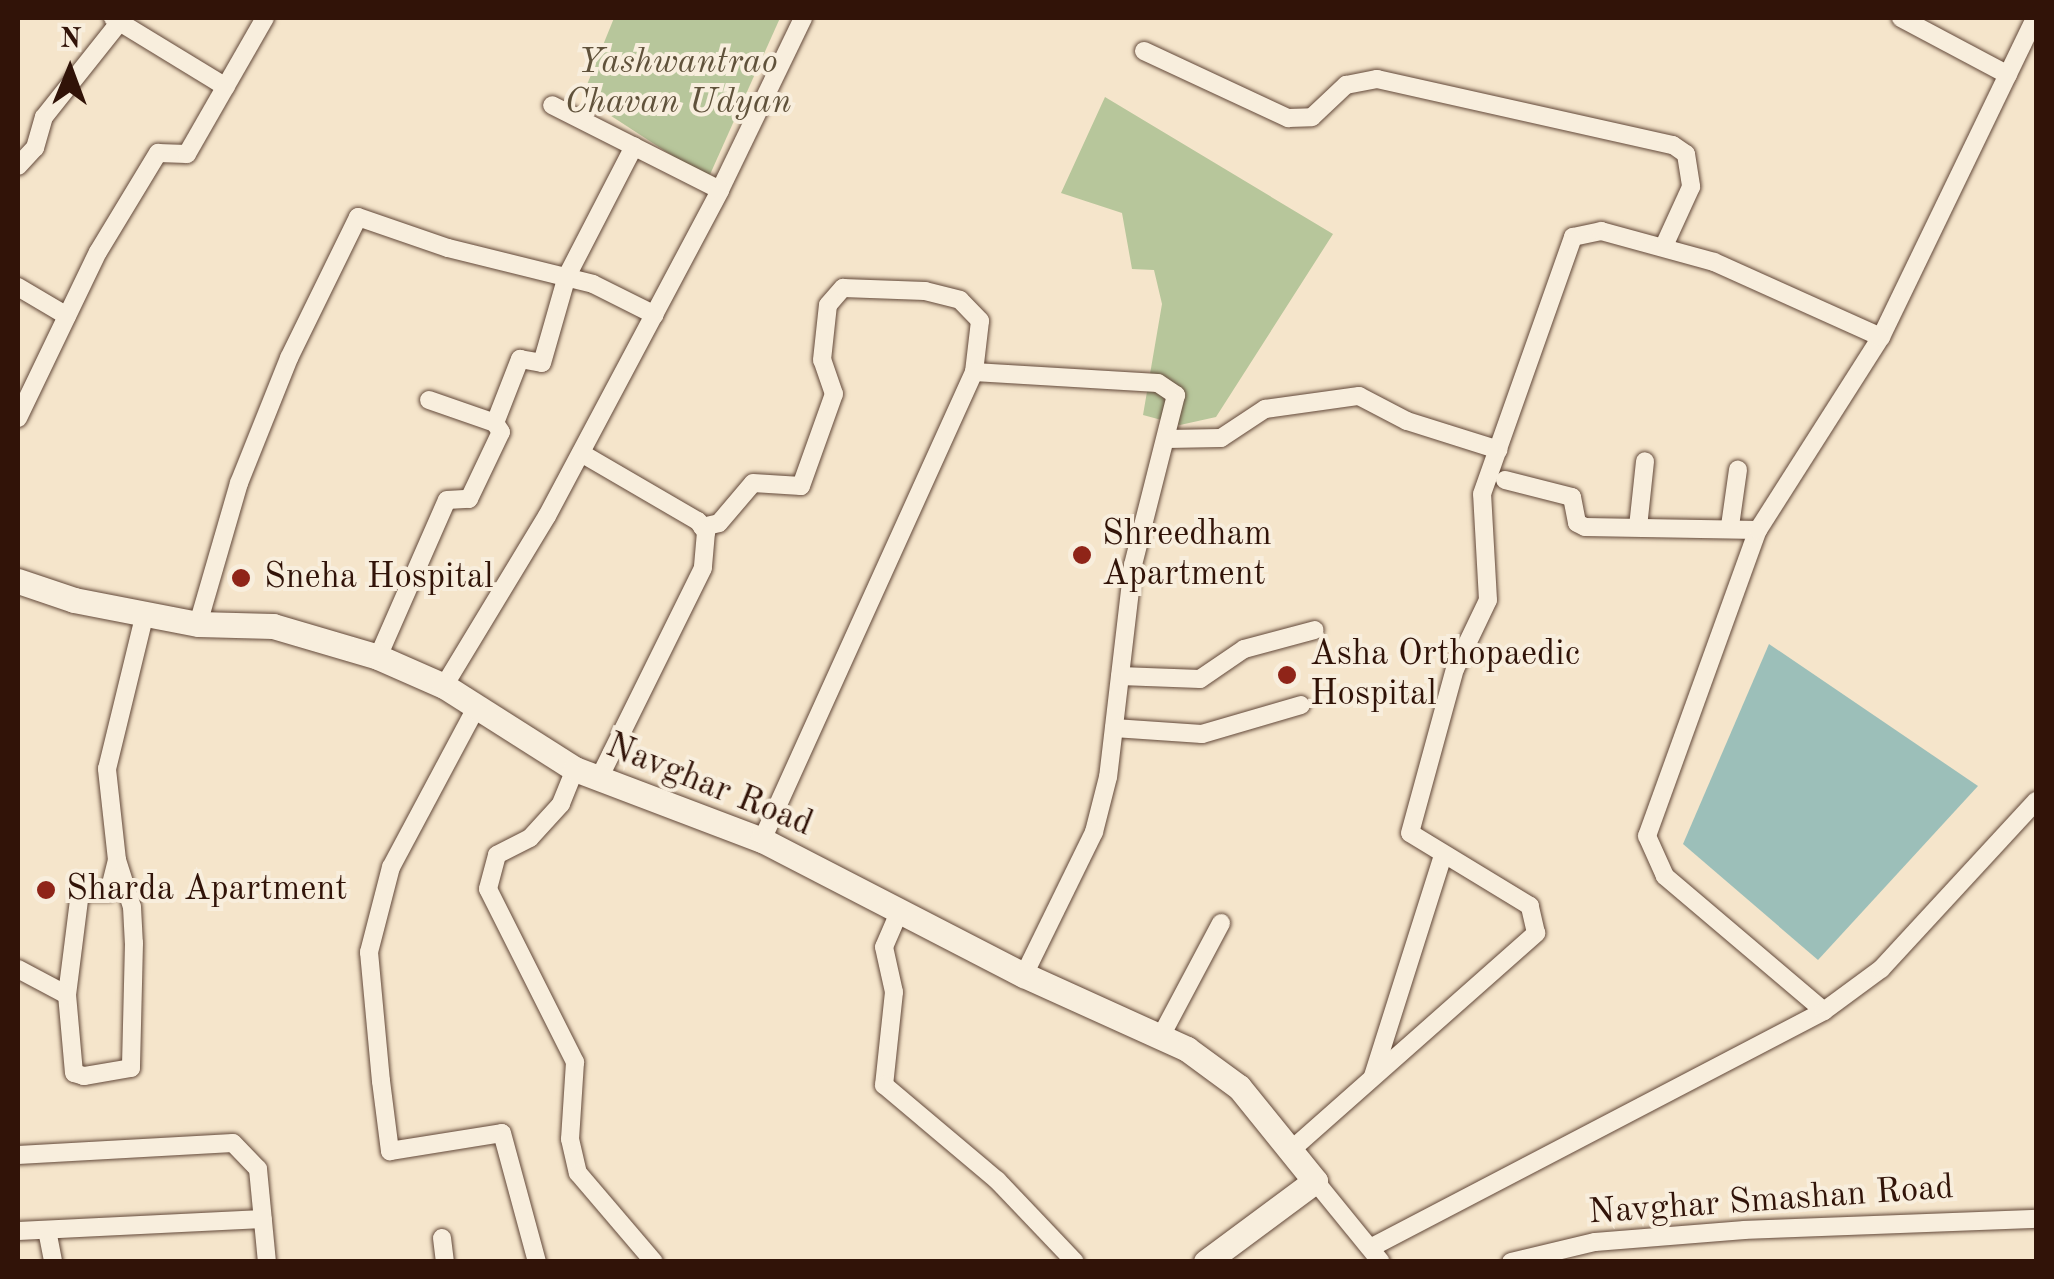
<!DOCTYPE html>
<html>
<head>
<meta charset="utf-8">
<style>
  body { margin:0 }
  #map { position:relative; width:2054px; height:1279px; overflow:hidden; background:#f5e5cb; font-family:"Old Standard TT",serif }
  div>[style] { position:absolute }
  .green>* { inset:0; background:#b7c69b }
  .water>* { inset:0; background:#9cbfb9 }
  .roads { filter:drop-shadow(0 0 2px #624839) drop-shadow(0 0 2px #624839) }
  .minor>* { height:18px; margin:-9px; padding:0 9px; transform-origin:9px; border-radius:9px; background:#f8eedd }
  .secondary>* { height:25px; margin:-12.5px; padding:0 12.5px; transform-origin:12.5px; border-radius:12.5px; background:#f8eedd }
  .dots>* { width:28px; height:28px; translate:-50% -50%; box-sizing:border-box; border:5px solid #f8eedd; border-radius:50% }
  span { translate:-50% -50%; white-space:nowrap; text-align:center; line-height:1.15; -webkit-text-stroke:8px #f8eedd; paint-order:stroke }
  .park-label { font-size:35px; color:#60523b; font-style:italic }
  .poi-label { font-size:35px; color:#311308 }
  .left { translate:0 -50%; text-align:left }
  .street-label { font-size:35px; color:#311308 }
  .frame { position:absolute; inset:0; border:20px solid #311308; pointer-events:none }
  .north { position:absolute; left:20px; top:20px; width:100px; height:100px; -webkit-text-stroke:8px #f8eedd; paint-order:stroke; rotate:1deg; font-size:28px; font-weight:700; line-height:40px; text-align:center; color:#311308 }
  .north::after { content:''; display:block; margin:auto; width:35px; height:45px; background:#311308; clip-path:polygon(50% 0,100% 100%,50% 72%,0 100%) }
</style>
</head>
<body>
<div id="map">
  <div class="green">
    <i style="clip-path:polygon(614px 18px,780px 18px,708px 179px,582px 97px)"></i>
    <i style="clip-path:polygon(1105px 97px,1333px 234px,1216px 417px,1180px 425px,1143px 415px,1162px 304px,1154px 270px,1132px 269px,1122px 213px,1061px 193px)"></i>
  </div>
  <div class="water">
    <i style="clip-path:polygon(1769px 644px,1978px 786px,1818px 960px,1683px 844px)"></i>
  </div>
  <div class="roads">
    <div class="minor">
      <i style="left:113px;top:18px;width:132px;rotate:31.4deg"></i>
      <i style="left:1901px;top:18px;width:121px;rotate:28deg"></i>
      <i style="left:1144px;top:51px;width:159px;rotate:25deg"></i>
      <i style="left:1288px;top:118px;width:24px;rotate:-2deg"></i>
      <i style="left:1312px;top:117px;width:47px;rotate:-43.3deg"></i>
      <i style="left:1346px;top:85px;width:32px;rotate:-11deg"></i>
      <i style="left:1377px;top:79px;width:303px;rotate:12.6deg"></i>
      <i style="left:1673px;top:145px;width:16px;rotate:35deg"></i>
      <i style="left:1686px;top:154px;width:33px;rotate:81deg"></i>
      <i style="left:1691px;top:187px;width:65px;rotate:114.6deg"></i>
      <i style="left:18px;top:166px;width:25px;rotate:-47deg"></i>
      <i style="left:35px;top:148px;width:32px;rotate:-74deg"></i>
      <i style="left:44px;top:117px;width:119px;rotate:-51.5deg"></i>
      <i style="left:720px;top:190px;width:191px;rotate:-64.2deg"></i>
      <i style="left:18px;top:287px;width:57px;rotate:30.6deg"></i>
      <i style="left:974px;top:372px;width:184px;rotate:3.4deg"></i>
      <i style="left:1158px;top:383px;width:22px;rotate:34deg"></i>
      <i style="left:1176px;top:395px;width:175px;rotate:104.2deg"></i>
      <i style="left:1133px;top:565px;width:213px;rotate:96.7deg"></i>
      <i style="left:1108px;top:777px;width:57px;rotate:104.3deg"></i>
      <i style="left:1094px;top:832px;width:159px;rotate:116.1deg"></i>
      <i style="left:429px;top:400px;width:70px;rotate:19.2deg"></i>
      <i style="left:495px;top:423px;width:69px;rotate:-68.7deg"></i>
      <i style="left:520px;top:359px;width:22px;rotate:10deg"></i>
      <i style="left:542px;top:363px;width:91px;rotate:-74deg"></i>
      <i style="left:567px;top:276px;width:146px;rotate:-62.7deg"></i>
      <i style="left:18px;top:418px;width:184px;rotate:-64.3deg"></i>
      <i style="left:98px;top:252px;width:116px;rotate:-58.8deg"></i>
      <i style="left:158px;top:153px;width:29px;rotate:2deg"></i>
      <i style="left:187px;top:154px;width:157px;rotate:-60.2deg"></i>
      <i style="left:1167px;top:439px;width:54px;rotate:-1.1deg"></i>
      <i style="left:1221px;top:438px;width:53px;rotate:-33.4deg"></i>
      <i style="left:1265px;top:409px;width:95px;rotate:-7.9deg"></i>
      <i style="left:1359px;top:396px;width:54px;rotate:27.5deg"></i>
      <i style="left:1407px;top:421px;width:96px;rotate:17.5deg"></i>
      <i style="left:581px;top:453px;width:135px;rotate:30.2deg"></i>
      <i style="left:698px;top:521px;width:14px;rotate:54deg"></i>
      <i style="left:706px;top:532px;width:36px;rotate:95deg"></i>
      <i style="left:703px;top:568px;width:234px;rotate:116.3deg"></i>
      <i style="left:1505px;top:480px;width:69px;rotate:14.2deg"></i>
      <i style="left:1572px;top:497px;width:26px;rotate:79deg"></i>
      <i style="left:1577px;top:523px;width:9px;rotate:27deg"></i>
      <i style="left:1585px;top:527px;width:173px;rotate:1deg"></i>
      <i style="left:1730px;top:526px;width:57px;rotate:-81.9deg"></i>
      <i style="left:702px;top:527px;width:17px;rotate:-13deg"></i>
      <i style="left:719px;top:523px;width:52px;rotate:-49.6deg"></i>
      <i style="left:753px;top:483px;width:48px;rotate:3.6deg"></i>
      <i style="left:801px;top:486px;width:98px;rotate:-70.3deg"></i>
      <i style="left:834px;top:394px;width:36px;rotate:-109deg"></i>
      <i style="left:822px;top:360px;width:55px;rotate:-83.8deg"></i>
      <i style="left:828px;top:305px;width:23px;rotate:-49deg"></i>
      <i style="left:843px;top:288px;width:82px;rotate:2.1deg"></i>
      <i style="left:925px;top:291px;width:36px;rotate:14deg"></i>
      <i style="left:960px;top:300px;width:29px;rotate:46deg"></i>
      <i style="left:980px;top:321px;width:51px;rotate:96.7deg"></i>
      <i style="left:974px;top:372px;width:514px;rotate:114.37deg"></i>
      <i style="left:1638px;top:527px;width:66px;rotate:-83.9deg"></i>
      <i style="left:198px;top:624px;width:147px;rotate:-73.8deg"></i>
      <i style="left:239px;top:483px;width:135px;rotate:-68.2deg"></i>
      <i style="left:289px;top:358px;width:157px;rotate:-63.9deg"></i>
      <i style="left:358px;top:217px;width:95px;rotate:19deg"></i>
      <i style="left:448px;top:248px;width:149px;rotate:13.9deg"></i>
      <i style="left:593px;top:284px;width:69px;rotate:26.6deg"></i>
      <i style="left:378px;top:657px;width:171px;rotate:-66.3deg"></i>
      <i style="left:447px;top:500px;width:22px;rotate:-3deg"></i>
      <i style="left:469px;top:499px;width:74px;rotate:-64.5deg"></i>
      <i style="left:501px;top:432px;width:11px;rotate:-124deg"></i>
      <i style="left:1120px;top:676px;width:80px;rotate:2.1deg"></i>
      <i style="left:1200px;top:679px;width:53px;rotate:-34.3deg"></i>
      <i style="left:1244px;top:649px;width:73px;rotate:-15deg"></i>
      <i style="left:444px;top:686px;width:199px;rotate:-58.8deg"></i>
      <i style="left:547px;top:516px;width:369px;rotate:-62deg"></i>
      <i style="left:720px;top:190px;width:188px;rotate:-153.2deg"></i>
      <i style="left:476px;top:708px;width:180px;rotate:118.1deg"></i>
      <i style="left:391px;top:867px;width:88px;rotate:104.5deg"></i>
      <i style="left:369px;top:952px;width:130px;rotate:84.7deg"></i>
      <i style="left:381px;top:1081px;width:71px;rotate:82.7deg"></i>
      <i style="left:390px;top:1151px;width:113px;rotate:-9.1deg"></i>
      <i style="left:502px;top:1133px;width:134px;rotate:74.8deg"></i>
      <i style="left:1114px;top:728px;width:88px;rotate:3.9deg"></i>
      <i style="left:1202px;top:734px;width:103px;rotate:-16.3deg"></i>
      <i style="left:575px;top:769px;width:38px;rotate:112deg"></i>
      <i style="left:561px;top:804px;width:46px;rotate:132.4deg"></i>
      <i style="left:530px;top:838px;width:37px;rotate:153deg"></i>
      <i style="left:497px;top:855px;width:35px;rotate:105deg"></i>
      <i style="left:488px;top:889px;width:194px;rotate:63.3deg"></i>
      <i style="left:575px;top:1062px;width:77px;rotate:93.7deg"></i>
      <i style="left:570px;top:1139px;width:35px;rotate:77deg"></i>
      <i style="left:578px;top:1173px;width:117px;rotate:49.5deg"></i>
      <i style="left:117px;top:860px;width:49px;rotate:72.3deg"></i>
      <i style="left:132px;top:907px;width:36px;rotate:87deg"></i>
      <i style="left:134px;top:943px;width:125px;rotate:91.4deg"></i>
      <i style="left:131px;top:1068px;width:48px;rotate:170.3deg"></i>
      <i style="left:84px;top:1076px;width:10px;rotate:-163deg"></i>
      <i style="left:74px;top:1073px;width:78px;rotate:-95.1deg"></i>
      <i style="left:67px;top:995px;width:104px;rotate:-82.8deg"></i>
      <i style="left:80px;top:892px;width:29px"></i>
      <i style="left:109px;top:892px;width:33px;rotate:-76deg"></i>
      <i style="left:117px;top:860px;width:92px;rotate:-96.3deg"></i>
      <i style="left:107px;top:769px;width:161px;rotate:-76.3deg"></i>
      <i style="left:900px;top:910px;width:40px;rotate:113.4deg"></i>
      <i style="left:884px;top:947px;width:46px;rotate:77.5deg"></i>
      <i style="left:894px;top:992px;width:94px;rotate:96.1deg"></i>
      <i style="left:884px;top:1085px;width:148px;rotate:40.1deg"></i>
      <i style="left:997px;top:1180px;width:113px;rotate:46.4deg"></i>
      <i style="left:18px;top:969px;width:55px;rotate:28deg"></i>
      <i style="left:1824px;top:1011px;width:209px;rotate:-139.7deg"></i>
      <i style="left:1665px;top:876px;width:44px;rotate:-114.2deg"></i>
      <i style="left:1647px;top:836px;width:326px;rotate:-70.1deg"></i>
      <i style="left:1758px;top:530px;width:229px;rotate:-57.5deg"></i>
      <i style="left:1881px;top:337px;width:354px;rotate:-64.2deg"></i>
      <i style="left:1161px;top:1036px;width:128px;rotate:-62deg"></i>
      <i style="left:1373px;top:1076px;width:229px;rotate:-72.4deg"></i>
      <i style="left:1290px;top:1151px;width:329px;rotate:-41.5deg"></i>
      <i style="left:1536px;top:933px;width:28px;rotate:-103deg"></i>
      <i style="left:1530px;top:906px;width:140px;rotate:-148.7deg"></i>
      <i style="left:1410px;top:833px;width:170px;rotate:-74.7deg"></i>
      <i style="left:1455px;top:669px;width:76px;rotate:-64.4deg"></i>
      <i style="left:1488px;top:600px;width:106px;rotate:-93.2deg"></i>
      <i style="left:1482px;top:494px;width:273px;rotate:-70.5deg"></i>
      <i style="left:1573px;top:237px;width:29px;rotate:-12deg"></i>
      <i style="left:1601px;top:231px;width:117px;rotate:15.3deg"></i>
      <i style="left:1714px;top:262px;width:183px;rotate:24.2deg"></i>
      <i style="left:18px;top:1155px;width:215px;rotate:-3.2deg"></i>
      <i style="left:233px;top:1143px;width:36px;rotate:46deg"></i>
      <i style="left:258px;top:1169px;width:93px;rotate:84.5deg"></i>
      <i style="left:1315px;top:1181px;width:104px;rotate:50.8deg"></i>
      <i style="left:47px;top:1230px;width:33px;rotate:79deg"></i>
      <i style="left:18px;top:1231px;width:245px;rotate:-2.8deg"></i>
      <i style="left:442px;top:1238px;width:24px;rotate:83deg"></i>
      <i style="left:1372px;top:1247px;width:510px;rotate:-27.57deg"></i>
      <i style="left:1824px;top:1011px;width:71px;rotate:-36.4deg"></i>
      <i style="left:1881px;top:969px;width:229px;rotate:-47.3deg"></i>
      <i style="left:1511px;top:1262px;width:86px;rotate:-13.4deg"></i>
      <i style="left:1595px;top:1242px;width:150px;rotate:-4.6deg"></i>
      <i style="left:1745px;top:1230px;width:291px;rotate:-2.2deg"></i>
    </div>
    <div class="secondary">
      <i style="left:18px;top:581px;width:59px;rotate:18.7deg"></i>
      <i style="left:74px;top:600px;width:126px;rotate:11deg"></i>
      <i style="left:198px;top:624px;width:75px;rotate:1.5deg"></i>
      <i style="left:273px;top:626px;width:109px;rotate:16.4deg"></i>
      <i style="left:378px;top:657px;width:72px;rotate:23.7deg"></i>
      <i style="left:444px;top:686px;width:155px;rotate:32.4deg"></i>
      <i style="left:575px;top:769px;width:200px;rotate:20.8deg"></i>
      <i style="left:762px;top:840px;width:295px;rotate:27.3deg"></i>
      <i style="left:1024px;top:975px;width:179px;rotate:24.4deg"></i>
      <i style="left:1187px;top:1049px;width:64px;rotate:36.2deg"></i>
      <i style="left:1239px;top:1087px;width:121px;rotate:51deg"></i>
      <i style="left:1315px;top:1181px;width:136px;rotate:143.4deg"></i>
    </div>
  </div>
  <div class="dots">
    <i style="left:1082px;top:555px;background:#8f2418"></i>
    <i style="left:241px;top:578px;background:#8f2418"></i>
    <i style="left:1287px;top:675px;background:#8f2418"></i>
    <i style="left:46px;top:890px;background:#8f2418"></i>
  </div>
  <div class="park-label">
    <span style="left:678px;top:83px">Yashwantrao<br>Chavan Udyan</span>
  </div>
  <div class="poi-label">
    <span class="left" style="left:1102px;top:555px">Shreedham<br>Apartment</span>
    <span class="left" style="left:264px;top:578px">Sneha Hospital</span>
    <span class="left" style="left:1310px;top:675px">Asha Orthopaedic<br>Hospital</span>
    <span class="left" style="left:66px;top:890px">Sharda Apartment</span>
  </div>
  <div class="street-label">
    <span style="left:709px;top:786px;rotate:22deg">Navghar Road</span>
    <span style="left:1771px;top:1201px;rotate:-4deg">Navghar Smashan Road</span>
  </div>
  <div class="frame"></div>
  <div class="north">N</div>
</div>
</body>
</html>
